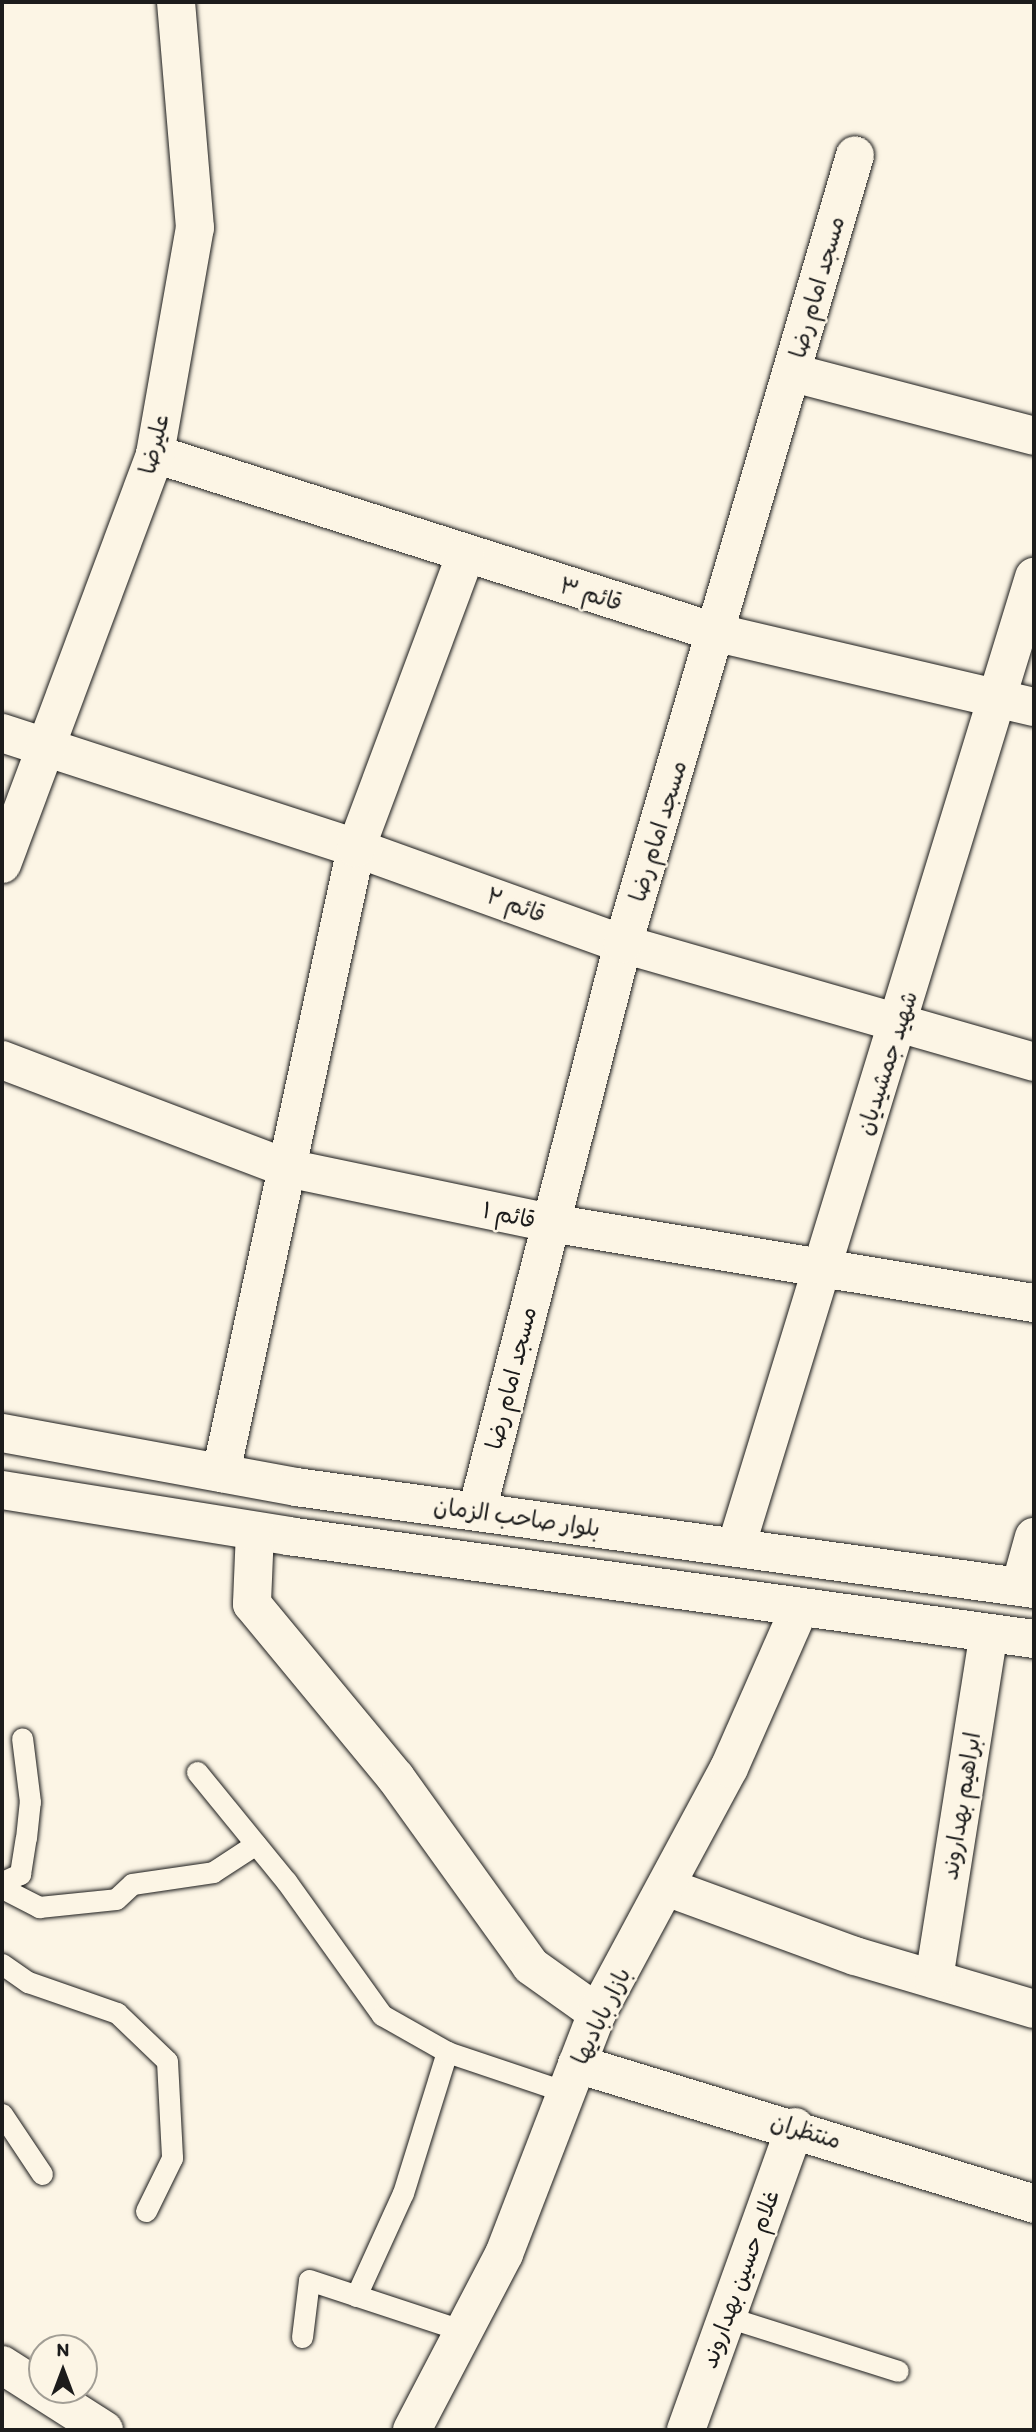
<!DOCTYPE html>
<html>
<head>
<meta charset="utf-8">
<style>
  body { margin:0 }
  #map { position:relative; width:1036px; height:2432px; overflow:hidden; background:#fcf5e5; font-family:Itim,"Playpen Sans Arabic",sans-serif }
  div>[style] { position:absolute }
  .roads { filter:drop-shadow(0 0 2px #1c1c1c) drop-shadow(0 0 2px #1c1c1c) }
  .service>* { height:21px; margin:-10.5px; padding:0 10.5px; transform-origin:10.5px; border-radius:10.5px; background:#fcf5e5 }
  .minor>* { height:38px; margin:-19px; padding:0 19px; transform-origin:19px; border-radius:19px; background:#fcf5e5 }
  .secondary>* { height:38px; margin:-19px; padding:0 19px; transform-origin:19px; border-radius:19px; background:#fcf5e5 }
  span { translate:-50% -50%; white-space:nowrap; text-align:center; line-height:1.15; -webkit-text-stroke:5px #fcf5e5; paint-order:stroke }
  .street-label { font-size:23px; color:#1c1c1c }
  .frame { position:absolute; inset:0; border:4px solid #1c1c1c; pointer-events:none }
  .north { position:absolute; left:28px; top:2334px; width:70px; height:70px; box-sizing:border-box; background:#fcf5e5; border:2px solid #a29e95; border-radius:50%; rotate:0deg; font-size:19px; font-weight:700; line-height:28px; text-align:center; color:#1c1c1c }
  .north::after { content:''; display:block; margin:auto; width:24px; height:32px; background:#1c1c1c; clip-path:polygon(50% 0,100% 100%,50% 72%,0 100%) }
</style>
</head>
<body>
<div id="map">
  <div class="roads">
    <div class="service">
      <i style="left:197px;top:1772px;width:141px;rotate:50.8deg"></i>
      <i style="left:286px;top:1881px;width:165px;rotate:54.4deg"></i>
      <i style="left:382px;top:2015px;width:75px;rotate:29.6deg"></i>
      <i style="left:2px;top:1882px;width:20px;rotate:-24deg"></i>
      <i style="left:20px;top:1874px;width:36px;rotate:-81deg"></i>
      <i style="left:26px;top:1838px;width:36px;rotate:-84deg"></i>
      <i style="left:30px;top:1802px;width:64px;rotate:-97.1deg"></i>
      <i style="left:2px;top:1888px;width:42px;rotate:27.2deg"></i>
      <i style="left:39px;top:1907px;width:77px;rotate:-5.9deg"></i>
      <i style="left:116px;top:1899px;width:22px;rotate:-43deg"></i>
      <i style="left:132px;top:1884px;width:82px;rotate:-8.4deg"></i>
      <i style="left:213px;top:1872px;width:51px;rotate:-33.1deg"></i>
      <i style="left:2px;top:1964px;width:32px;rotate:35deg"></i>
      <i style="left:28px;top:1982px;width:94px;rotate:19.2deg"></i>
      <i style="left:117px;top:2013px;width:69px;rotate:43.8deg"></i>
      <i style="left:167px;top:2061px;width:97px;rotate:87deg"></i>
      <i style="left:172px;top:2158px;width:59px;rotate:116.1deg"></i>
      <i style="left:2px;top:2114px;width:72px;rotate:56.3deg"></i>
      <i style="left:356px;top:2296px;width:113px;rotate:-65.5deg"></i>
      <i style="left:403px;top:2193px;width:148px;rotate:-72.7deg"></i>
      <i style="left:447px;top:2052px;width:126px;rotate:18.6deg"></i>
      <i style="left:727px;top:2317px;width:179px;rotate:17.5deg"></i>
      <i style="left:302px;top:2337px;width:57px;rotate:-83deg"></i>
      <i style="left:309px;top:2280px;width:163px;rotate:18.2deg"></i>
    </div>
    <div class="minor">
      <i style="left:793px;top:373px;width:249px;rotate:14.6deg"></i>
      <i style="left:155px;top:454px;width:591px;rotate:17.64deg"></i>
      <i style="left:718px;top:633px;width:325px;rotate:13.2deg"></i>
      <i style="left:2px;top:733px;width:372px;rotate:18deg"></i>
      <i style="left:356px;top:848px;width:284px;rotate:19.8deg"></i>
      <i style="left:623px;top:944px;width:428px;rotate:16deg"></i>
      <i style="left:2px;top:864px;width:438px;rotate:-69.5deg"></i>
      <i style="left:155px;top:454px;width:230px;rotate:-80deg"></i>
      <i style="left:195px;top:228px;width:227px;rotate:-94.8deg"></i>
      <i style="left:2px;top:1060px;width:305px;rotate:20.8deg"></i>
      <i style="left:287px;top:1168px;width:269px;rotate:11.8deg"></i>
      <i style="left:550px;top:1223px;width:491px;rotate:9.4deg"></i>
      <i style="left:221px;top:1473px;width:639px;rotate:-77.81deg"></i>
      <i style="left:356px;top:848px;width:312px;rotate:-69.5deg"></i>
      <i style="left:477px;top:1511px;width:585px;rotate:-75.56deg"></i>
      <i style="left:623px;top:944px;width:822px;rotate:-73.61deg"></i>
      <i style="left:255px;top:1531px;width:73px;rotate:92.4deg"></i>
      <i style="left:252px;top:1604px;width:226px;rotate:50.4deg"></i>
      <i style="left:396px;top:1778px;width:231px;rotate:54.3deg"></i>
      <i style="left:531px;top:1966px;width:81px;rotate:35.5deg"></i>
      <i style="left:736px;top:1547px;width:1015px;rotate:-72.92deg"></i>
      <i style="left:1020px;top:1587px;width:52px;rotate:-74.4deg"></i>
      <i style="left:669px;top:1888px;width:198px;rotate:20.1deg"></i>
      <i style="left:855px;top:1956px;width:187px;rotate:16.5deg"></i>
      <i style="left:934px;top:1979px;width:350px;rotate:-81deg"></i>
      <i style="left:577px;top:2064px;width:478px;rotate:17deg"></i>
      <i style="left:2px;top:2365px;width:121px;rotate:32.5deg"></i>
      <i style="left:412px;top:2430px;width:199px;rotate:-62.4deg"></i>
      <i style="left:504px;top:2254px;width:258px;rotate:-68.9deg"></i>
      <i style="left:597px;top:2013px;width:278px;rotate:-61.7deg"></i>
      <i style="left:729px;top:1768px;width:176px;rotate:-66.2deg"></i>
      <i style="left:686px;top:2430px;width:322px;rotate:-70.2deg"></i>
    </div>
    <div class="secondary">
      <i style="left:2px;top:1433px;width:299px;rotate:10.4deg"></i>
      <i style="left:296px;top:1487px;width:745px;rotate:7.87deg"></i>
      <i style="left:2px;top:1490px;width:290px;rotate:9.1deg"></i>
      <i style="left:288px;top:1536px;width:753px;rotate:7.86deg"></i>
    </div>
  </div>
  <div class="street-label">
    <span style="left:817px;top:287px;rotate:-74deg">مسجد امام رضا</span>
    <span style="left:154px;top:444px;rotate:-76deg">علیرضا</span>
    <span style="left:591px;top:594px;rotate:17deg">قائم ۳</span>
    <span style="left:658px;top:831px;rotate:-73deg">مسجد امام رضا</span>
    <span style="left:516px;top:905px;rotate:20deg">قائم ۲</span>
    <span style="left:887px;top:1063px;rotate:-72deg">شهید جمشیدیان</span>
    <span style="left:509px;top:1215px;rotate:12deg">قائم ۱</span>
    <span style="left:511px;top:1378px;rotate:-76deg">مسجد امام رضا</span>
    <span style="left:517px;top:1517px;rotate:8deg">بلوار صاحب الزمان</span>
    <span style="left:961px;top:1806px;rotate:-81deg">ابراهیم بهداروند</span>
    <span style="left:601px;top:2016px;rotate:-64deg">بازار بابادیها</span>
    <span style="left:806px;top:2131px;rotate:17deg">منتظران</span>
    <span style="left:740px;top:2279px;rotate:-70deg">غلام حسین بهداروند</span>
  </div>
  <div class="frame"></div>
  <div class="north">N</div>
</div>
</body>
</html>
